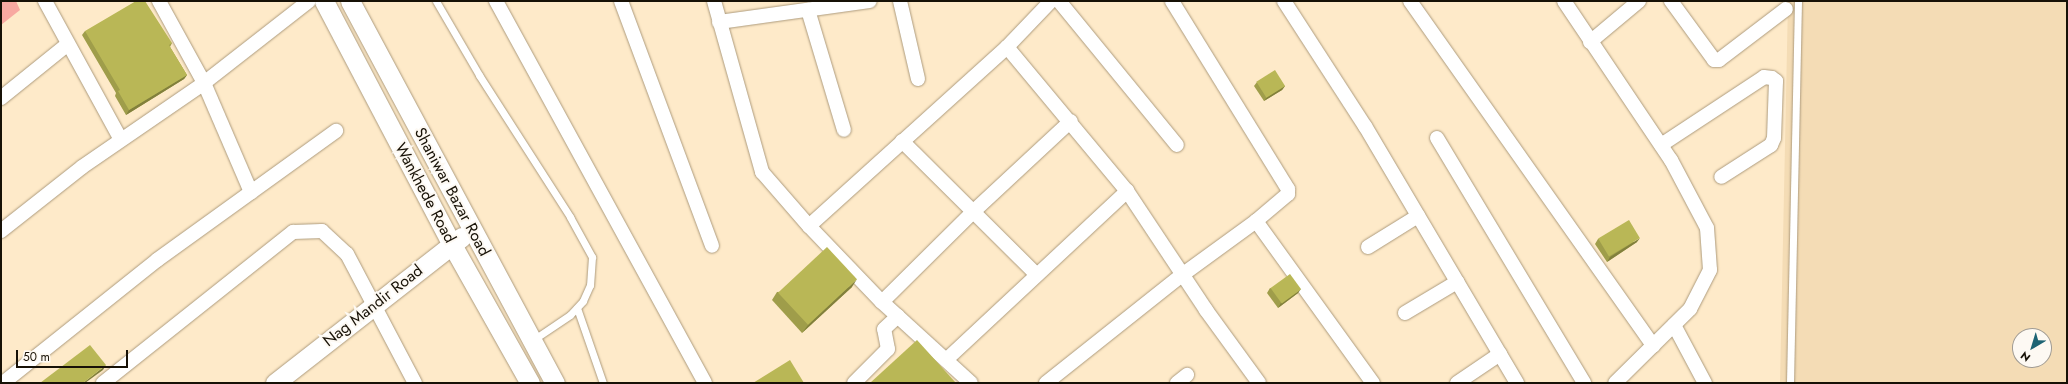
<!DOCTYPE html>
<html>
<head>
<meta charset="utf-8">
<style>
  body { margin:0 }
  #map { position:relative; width:2068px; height:384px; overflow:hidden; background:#feeac9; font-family:Jost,sans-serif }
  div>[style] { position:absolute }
  .built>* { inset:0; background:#f4dcb5 }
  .green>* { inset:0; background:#f8a9a1 }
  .roads { filter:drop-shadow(0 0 1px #ad9b7d) drop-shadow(0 0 1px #ad9b7d) }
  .lane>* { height:7px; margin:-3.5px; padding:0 3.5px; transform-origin:3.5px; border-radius:3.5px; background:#fff }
  .street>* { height:14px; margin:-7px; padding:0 7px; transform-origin:7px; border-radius:7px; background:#fff }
  .secondary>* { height:19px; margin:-9.5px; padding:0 9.5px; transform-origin:9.5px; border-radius:9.5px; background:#fff }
  .wall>* { inset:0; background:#9f9d4a }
  .shaded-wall>* { inset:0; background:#82803c }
  .building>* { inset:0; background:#b9b756; transform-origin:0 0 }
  span { translate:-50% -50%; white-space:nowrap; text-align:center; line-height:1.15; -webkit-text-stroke:4px #fdf9f3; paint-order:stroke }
  .street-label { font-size:16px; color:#171106 }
  .frame { position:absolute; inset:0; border:2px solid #171106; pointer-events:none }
  .north { position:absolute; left:2012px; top:328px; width:40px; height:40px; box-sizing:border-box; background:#fdf9f3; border:1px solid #a19c94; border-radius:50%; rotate:218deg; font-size:11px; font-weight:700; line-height:16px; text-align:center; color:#171106 }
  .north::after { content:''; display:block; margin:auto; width:14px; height:18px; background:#1e6474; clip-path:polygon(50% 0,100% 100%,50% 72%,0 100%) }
  .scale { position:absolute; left:16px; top:350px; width:112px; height:18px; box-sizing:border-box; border:2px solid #171106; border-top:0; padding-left:5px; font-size:12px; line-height:14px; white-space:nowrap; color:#171106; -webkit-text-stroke:3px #fdf9f3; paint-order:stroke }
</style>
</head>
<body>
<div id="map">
  <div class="built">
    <i style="clip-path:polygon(evenodd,1788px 1px,2067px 1px,2067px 383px,1780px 383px,1788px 1px,2020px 336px,2044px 336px,2044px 360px,2020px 360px,2020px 336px)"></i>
  </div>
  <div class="green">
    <i style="clip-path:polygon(1px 1px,16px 1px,20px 10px,1px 25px)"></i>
  </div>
  <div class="roads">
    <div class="lane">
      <i style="left:436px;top:1px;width:86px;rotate:59.8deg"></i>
      <i style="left:479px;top:75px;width:169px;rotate:57.3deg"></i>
      <i style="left:570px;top:217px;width:46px;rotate:61.2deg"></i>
      <i style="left:592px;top:257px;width:28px;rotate:94deg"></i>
      <i style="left:590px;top:285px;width:17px;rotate:114deg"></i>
      <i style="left:583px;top:301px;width:19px;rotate:133deg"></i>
      <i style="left:570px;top:315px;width:45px;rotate:146deg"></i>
      <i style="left:577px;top:308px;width:79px;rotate:70.9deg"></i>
      <i style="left:1790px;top:383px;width:382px;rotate:-88.8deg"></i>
    </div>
    <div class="street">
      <i style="left:45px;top:1px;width:158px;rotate:61.3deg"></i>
      <i style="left:159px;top:1px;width:94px;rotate:61.2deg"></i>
      <i style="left:204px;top:83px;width:119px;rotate:66.7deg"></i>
      <i style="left:496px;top:1px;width:435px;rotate:61.3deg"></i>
      <i style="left:621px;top:1px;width:261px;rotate:69.6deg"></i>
      <i style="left:714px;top:1px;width:178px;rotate:74.3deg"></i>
      <i style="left:762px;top:172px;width:72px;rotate:49deg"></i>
      <i style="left:809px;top:226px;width:105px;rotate:46.2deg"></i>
      <i style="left:882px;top:302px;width:120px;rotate:42.3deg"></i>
      <i style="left:900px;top:1px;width:80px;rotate:77deg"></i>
      <i style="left:1051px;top:1px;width:64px;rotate:133.7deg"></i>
      <i style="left:1007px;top:47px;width:187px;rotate:50.2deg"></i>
      <i style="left:1127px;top:191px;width:143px;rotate:56.4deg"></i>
      <i style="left:1206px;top:310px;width:90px;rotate:54deg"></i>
      <i style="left:1059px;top:1px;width:186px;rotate:50.7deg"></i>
      <i style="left:1284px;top:1px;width:149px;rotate:57.1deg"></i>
      <i style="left:1365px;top:126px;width:299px;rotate:59.4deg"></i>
      <i style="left:1410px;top:1px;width:422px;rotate:54.8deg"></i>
      <i style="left:1564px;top:1px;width:192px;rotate:56.1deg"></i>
      <i style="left:1671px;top:160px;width:77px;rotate:62.1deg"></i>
      <i style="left:1707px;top:228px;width:42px;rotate:85.9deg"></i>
      <i style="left:1710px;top:270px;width:44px;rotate:117.1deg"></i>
      <i style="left:1690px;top:309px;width:105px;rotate:135.4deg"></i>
      <i style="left:1671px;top:1px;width:73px;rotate:53.9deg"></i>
      <i style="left:1714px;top:60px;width:5px"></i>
      <i style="left:1719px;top:60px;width:84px;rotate:-37.3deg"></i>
      <i style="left:808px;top:10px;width:125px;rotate:73.3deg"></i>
      <i style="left:719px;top:22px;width:152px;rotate:-7.9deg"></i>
      <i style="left:1590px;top:42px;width:64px;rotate:-39.9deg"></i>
      <i style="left:1px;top:98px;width:86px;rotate:-38.9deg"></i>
      <i style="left:1437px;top:138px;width:286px;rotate:59deg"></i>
      <i style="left:902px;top:141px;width:190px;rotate:44.8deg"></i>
      <i style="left:1661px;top:145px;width:123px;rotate:-33.4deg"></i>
      <i style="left:1764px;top:77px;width:8px;rotate:7deg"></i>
      <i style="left:1772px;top:78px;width:5px;rotate:37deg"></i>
      <i style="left:1776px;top:81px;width:57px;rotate:92deg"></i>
      <i style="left:1774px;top:138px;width:8px;rotate:113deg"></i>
      <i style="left:1771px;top:145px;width:59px;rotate:147.4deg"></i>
      <i style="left:1256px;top:221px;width:200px;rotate:54.2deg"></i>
      <i style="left:809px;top:226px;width:267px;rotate:-42.1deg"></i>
      <i style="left:1px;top:231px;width:103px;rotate:-38.3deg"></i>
      <i style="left:82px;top:167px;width:148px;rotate:-34.5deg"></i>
      <i style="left:204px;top:83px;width:133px;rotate:-38deg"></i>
      <i style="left:1368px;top:247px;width:59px;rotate:-31.8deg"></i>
      <i style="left:882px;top:302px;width:129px;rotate:-44.7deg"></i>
      <i style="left:974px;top:211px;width:132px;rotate:-42.9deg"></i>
      <i style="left:1405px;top:313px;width:61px;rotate:-30.8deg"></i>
      <i style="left:1674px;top:325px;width:66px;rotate:61.9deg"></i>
      <i style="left:946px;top:360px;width:248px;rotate:-43deg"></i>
      <i style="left:3px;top:383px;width:197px;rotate:-38.6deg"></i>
      <i style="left:157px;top:260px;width:221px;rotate:-35.8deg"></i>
      <i style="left:103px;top:383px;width:243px;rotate:-38.5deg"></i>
      <i style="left:293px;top:232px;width:29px;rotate:-2deg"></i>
      <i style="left:322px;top:231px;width:34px;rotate:43deg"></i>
      <i style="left:347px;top:254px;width:146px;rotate:62.2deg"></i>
      <i style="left:854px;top:383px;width:48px;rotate:-45deg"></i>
      <i style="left:888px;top:349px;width:20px;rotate:-101deg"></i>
      <i style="left:884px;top:329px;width:19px;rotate:-43deg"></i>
      <i style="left:1046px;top:383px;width:174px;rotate:-38.5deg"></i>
      <i style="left:1182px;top:275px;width:92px;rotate:-36.1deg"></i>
      <i style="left:1256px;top:221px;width:42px;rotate:-40.2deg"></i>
      <i style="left:1288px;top:194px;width:5px;rotate:-90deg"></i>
      <i style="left:1288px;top:189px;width:221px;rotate:-121.7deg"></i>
      <i style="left:1177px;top:383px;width:13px;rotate:-39deg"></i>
      <i style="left:1457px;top:383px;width:52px;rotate:-34deg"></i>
    </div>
    <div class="secondary">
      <i style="left:324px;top:1px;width:273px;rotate:62.3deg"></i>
      <i style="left:451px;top:243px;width:161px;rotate:60.6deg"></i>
      <i style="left:350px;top:1px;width:434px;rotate:61.8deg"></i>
      <i style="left:275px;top:383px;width:237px;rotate:-38deg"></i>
    </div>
  </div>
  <div class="wall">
    <i style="clip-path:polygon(85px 31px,172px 43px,170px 47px,187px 75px,184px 79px,126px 115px,115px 96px,116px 93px,82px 35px)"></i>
    <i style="clip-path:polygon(1257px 82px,1285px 86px,1282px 90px,1264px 101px,1254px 86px)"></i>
    <i style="clip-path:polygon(1598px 239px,1637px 242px,1607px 262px,1595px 244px)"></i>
    <i style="clip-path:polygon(852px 287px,802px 333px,772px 300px,777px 292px)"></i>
    <i style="clip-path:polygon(1270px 288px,1298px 293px,1278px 308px,1267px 293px)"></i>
  </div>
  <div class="shaded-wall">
    <i style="clip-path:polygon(187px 75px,184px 79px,126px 115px,129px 110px)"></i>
    <i style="clip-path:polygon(1285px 86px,1282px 90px,1264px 101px,1267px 97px)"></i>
    <i style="clip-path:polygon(1640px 238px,1637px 242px,1607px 262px,1610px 257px)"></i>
    <i style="clip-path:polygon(857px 279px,852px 287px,802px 333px,808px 325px)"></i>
    <i style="clip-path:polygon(1301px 289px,1298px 293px,1278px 308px,1281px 303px)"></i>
    <i style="clip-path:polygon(106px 365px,103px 370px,85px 383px,83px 383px)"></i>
  </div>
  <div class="building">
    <i style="clip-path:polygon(136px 1px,145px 1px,172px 43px,169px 45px,187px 75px,129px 110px,118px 91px,120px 90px,85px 31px)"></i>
    <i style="left:1275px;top:70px;width:19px;height:22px;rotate:58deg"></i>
    <i style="left:1629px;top:220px;width:21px;height:36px;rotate:59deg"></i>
    <i style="left:827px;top:247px;width:44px;height:67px;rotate:47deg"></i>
    <i style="left:1290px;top:274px;width:19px;height:24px;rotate:54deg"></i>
    <i style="clip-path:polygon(917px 340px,956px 383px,870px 383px)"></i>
    <i style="clip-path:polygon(90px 345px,106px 365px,83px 383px,40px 383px)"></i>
    <i style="clip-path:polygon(790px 360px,804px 383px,753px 383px)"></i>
  </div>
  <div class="street-label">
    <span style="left:452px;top:192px;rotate:62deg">Shaniwar Bazar Road</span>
    <span style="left:425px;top:193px;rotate:62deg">Wankhede Road</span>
    <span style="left:373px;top:306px;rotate:-38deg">Nag Mandir Road</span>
  </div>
  <div class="frame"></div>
  <div class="north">N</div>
  <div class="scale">50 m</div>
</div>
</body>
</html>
